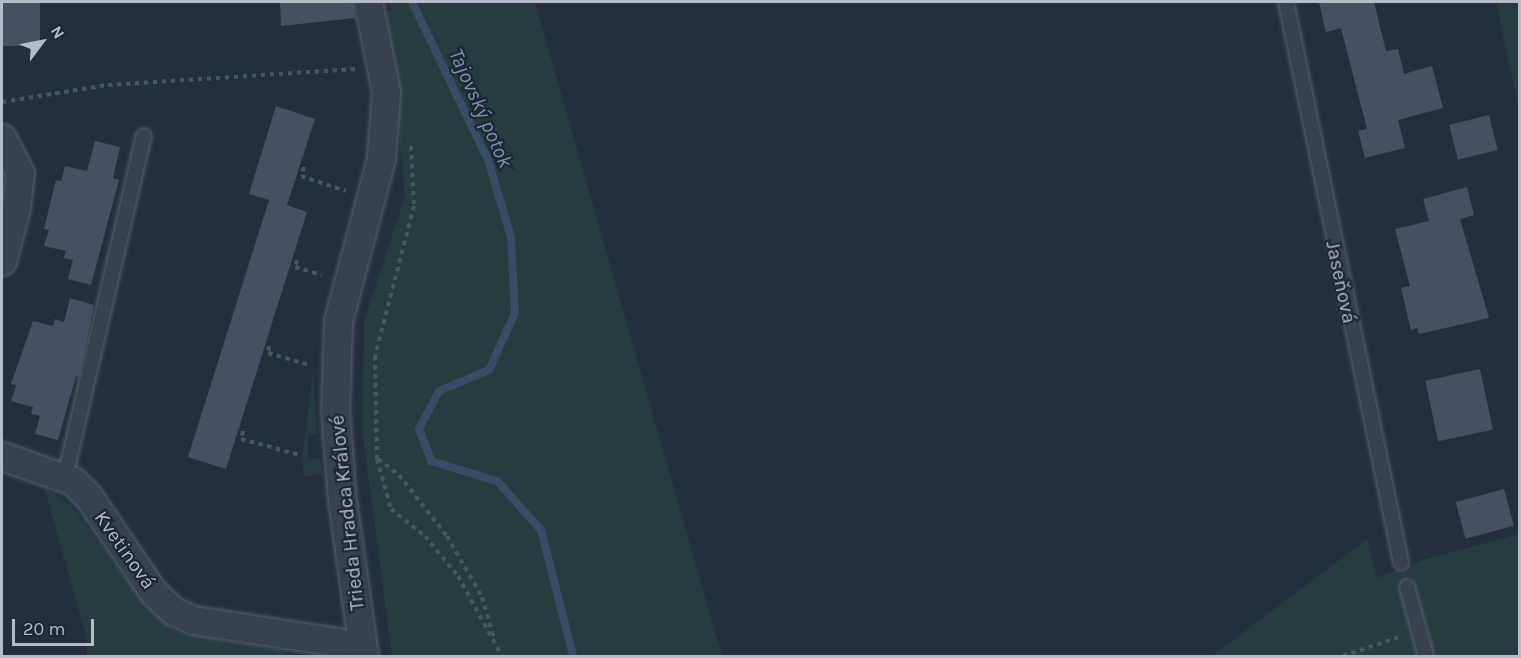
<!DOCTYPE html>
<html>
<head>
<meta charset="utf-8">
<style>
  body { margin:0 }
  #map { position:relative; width:1521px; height:658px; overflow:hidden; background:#242f3e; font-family:Karla,sans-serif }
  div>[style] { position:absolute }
  .green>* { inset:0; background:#263c3f }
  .stream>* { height:8px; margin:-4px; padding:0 4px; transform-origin:4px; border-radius:4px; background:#394c67 }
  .building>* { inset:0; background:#455162; transform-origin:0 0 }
  .path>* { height:4px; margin-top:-2px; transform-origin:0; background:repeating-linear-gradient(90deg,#44595c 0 4.5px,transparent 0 9px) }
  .roads { filter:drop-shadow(0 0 2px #565f6c) drop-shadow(0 0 2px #565f6c) }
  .service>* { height:14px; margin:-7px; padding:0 7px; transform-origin:7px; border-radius:7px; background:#38414e }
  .minor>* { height:27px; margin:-13.5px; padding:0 13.5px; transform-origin:13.5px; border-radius:13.5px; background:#38414e }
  span { translate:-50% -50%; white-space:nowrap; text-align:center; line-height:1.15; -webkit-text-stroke:4.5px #1d2633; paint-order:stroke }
  .street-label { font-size:20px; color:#b4bcc9 }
  .water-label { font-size:21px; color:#7c92b1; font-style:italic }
  .frame { position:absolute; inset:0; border:3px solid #b4bcc9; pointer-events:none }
  .north { position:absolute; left:12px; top:12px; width:60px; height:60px; -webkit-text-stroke:4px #1d2633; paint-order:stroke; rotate:58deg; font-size:16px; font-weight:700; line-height:24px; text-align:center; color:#b4bcc9 }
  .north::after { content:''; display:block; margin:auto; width:21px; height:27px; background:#b4bcc9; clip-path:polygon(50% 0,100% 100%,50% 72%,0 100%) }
  .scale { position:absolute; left:12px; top:619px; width:82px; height:27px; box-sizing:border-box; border:3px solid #b4bcc9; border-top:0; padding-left:8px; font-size:18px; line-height:21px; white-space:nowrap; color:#b4bcc9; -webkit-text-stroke:4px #1d2633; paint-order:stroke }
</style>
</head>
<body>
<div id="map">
  <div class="green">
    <i style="clip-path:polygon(389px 2px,535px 2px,722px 656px,392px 656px,362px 429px,364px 321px,405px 197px,396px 98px,378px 13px,391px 10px)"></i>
    <i style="clip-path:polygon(1496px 2px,1519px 2px,1519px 110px)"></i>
    <i style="clip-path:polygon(313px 372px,317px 434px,308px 435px,308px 459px,320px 458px,323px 474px,304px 476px,302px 460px)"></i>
    <i style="clip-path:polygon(44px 487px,71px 505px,146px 605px,177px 632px,285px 651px,284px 656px,87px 656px,87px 640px)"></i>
    <i style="clip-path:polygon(1519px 534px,1519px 656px,1212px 656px,1367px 539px,1377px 578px,1419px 561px)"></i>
  </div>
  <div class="stream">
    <i style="left:412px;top:2px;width:175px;rotate:64.3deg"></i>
    <i style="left:488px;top:160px;width:80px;rotate:73.4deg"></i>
    <i style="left:511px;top:237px;width:76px;rotate:87deg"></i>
    <i style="left:515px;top:313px;width:63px;rotate:114.5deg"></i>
    <i style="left:489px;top:370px;width:54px;rotate:157.2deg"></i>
    <i style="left:439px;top:391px;width:43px;rotate:117.8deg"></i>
    <i style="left:419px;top:429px;width:34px;rotate:69deg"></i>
    <i style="left:431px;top:461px;width:69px;rotate:16.9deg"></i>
    <i style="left:497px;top:481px;width:66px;rotate:48.1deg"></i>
    <i style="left:541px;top:530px;width:130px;rotate:75.7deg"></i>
  </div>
  <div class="building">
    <i style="left:2px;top:2px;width:38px;height:44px"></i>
    <i style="clip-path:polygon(280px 2px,353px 2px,355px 18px,281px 26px)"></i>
    <i style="clip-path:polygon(1319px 2px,1374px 2px,1386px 51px,1398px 49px,1404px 74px,1432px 66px,1443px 108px,1398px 120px,1405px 148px,1365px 158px,1358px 131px,1367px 129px,1341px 28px,1326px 32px)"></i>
    <i style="clip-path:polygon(276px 106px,315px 119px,287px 205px,307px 212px,226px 469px,188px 457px,269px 200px,249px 194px)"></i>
    <i style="left:1489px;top:115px;width:36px;height:41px;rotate:76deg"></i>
    <i style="clip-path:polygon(95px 141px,120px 147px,113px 178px,119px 180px,91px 285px,68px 279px,73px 260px,64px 258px,66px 251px,44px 246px,49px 230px,44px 229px,56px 180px,61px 181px,65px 166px,87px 171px)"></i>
    <i style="clip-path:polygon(1467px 187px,1474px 215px,1460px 219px,1489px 318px,1419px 334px,1417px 328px,1411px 330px,1401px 288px,1410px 286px,1395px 229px,1429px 221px,1423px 199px)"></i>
    <i style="clip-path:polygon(70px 298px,94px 305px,79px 377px,76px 376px,58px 440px,35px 434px,40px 416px,31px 414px,33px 407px,11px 401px,16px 385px,11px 384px,33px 321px,53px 326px,55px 319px,64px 322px)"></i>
    <i style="left:1480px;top:369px;width:62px;height:56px;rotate:78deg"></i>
    <i style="left:1504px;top:489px;width:38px;height:50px;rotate:75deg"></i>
  </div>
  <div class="path">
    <i style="left:2px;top:102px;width:107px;rotate:-9.1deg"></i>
    <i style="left:108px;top:85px;width:249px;rotate:-3.7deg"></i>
    <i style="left:411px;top:146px;width:60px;rotate:87.1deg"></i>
    <i style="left:414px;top:206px;width:155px;rotate:104.6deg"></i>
    <i style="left:375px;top:356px;width:103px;rotate:88.9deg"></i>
    <i style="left:377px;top:459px;width:52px;rotate:74.4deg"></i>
    <i style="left:391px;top:509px;width:43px;rotate:38.5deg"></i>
    <i style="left:425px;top:536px;width:52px;rotate:50.5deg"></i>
    <i style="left:458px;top:576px;width:91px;rotate:61.2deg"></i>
    <i style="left:304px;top:167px;width:9px;rotate:108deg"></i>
    <i style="left:301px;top:176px;width:47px;rotate:18.4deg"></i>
    <i style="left:297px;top:260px;width:7px;rotate:106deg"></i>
    <i style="left:295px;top:267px;width:28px;rotate:17deg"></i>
    <i style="left:269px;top:346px;width:7px;rotate:98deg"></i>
    <i style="left:268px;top:353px;width:44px;rotate:15.9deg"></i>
    <i style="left:243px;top:431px;width:8px;rotate:104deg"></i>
    <i style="left:241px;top:439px;width:61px;rotate:15.2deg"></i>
    <i style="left:378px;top:459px;width:26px;rotate:37deg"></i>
    <i style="left:399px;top:475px;width:78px;rotate:51.8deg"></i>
    <i style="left:447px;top:536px;width:70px;rotate:60.2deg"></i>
    <i style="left:482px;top:597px;width:43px;rotate:73.7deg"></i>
    <i style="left:1343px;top:656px;width:62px;rotate:-18.7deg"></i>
  </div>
  <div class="roads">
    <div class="service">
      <i style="left:1286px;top:2px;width:572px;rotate:78.4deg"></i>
      <i style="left:65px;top:477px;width:350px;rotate:-77deg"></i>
      <i style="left:1407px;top:587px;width:72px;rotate:74.6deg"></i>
    </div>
    <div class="minor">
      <i style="left:2px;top:138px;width:39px;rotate:63deg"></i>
      <i style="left:20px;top:173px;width:35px;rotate:97deg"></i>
      <i style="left:16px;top:208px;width:55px;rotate:104.8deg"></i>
      <i style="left:2px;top:456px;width:75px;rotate:19.4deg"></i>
      <i style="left:73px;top:481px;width:21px;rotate:45deg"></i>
      <i style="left:88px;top:496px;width:117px;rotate:55.8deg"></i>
      <i style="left:154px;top:593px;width:26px;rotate:43deg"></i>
      <i style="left:173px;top:611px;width:22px;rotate:24deg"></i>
      <i style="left:193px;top:620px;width:171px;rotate:8.7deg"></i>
      <i style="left:364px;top:656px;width:158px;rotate:-98deg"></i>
      <i style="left:342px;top:500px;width:88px;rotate:-94.5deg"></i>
      <i style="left:335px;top:412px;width:91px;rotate:-88.1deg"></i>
      <i style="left:338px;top:321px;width:169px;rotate:-75.2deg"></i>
      <i style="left:381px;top:158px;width:66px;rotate:-85.7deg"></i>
      <i style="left:386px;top:92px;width:92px;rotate:-101.3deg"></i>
    </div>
  </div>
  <div class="street-label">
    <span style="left:1341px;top:282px;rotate:78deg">Jaseňová</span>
    <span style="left:347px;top:513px;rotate:-96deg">Trieda Hradca Králové</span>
    <span style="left:125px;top:550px;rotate:55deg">Kvetinová</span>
  </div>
  <div class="water-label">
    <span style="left:481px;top:108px;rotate:66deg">Tajovský potok</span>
  </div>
  <div class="frame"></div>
  <div class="north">N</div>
  <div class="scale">20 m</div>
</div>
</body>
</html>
